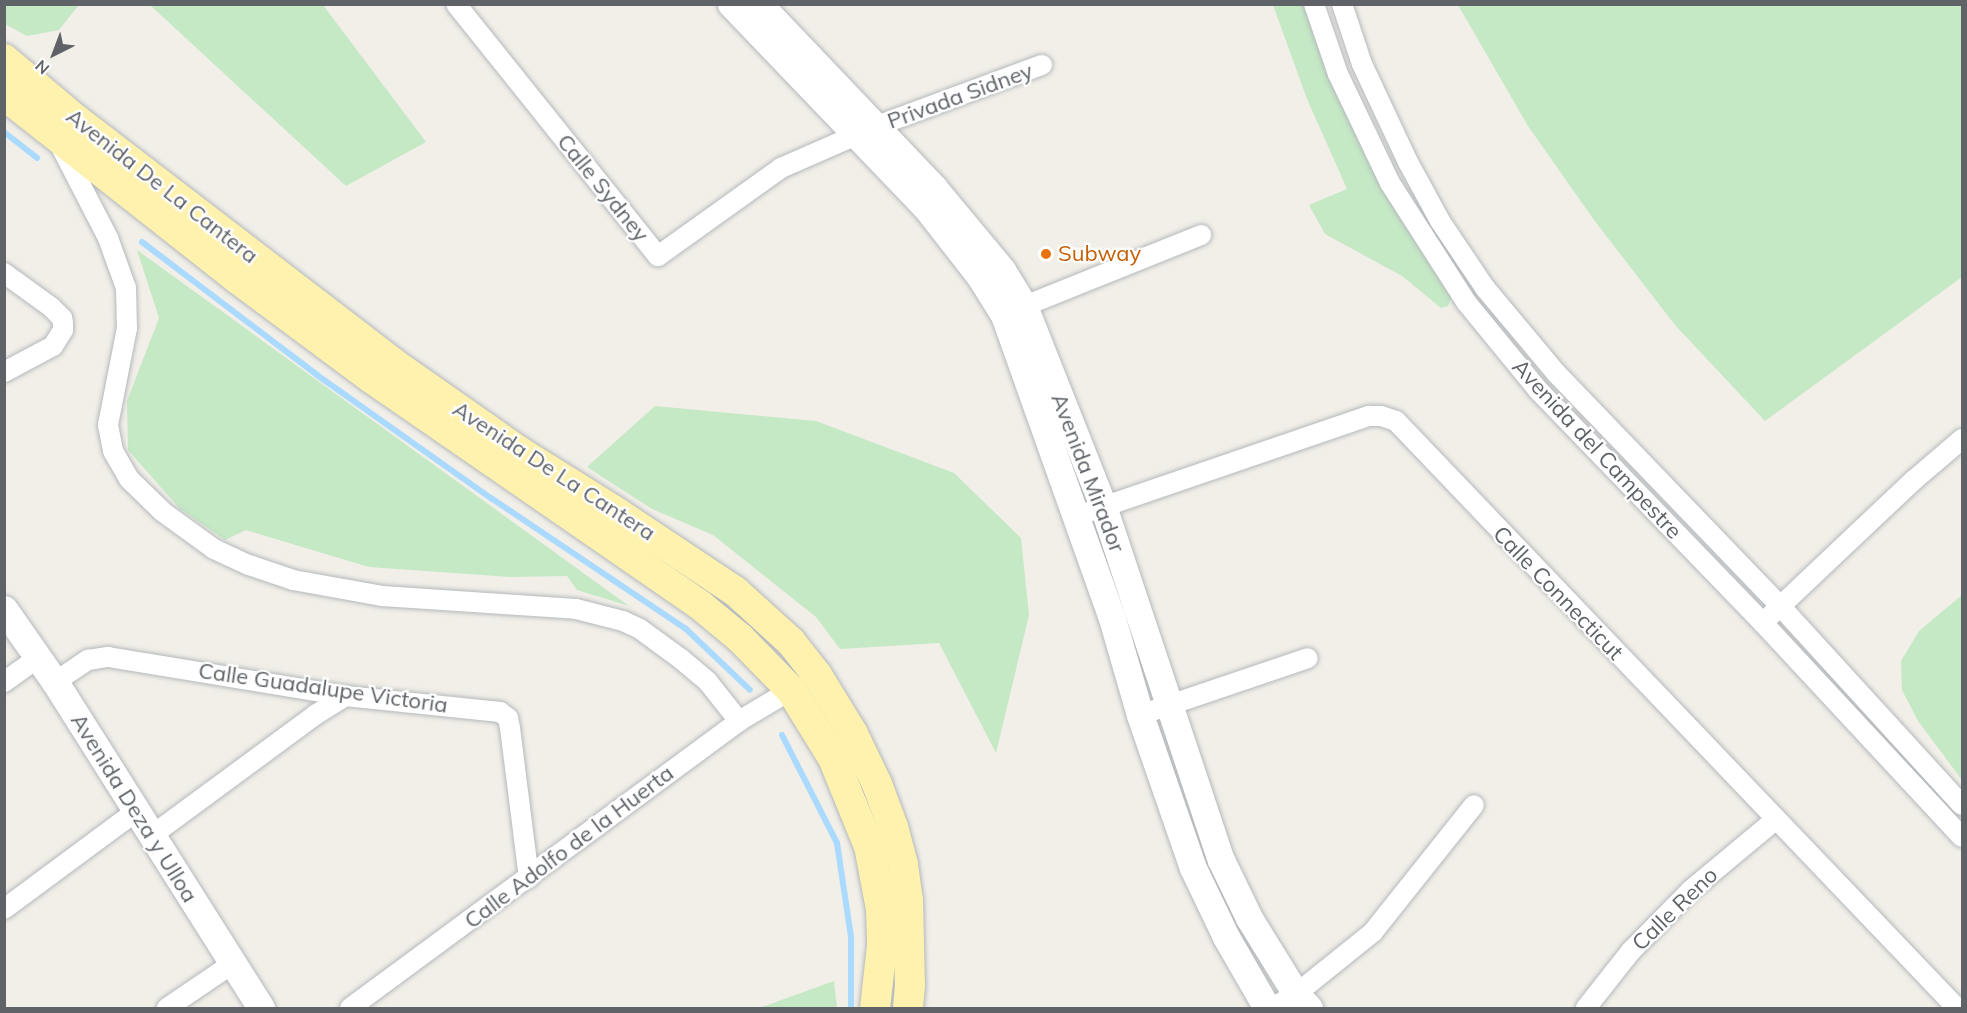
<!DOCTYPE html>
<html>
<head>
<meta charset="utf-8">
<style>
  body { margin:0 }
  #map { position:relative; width:1967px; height:1013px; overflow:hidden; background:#f1efe8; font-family:Mulish,sans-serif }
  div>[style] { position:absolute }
  .green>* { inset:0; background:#c5e8c5 }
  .stream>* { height:6px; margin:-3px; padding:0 3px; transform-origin:3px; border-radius:3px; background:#aadaff }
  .roads { filter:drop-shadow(0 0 2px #b5b8bc) drop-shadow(0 0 2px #b5b8bc) }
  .street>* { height:20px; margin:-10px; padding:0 10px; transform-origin:10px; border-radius:10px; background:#fff }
  .secondary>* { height:27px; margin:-13.5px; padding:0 13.5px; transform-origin:13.5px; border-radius:13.5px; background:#fff }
  .primary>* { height:30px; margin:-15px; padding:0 15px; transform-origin:15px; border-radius:15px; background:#fff2af }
  .dots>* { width:16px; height:16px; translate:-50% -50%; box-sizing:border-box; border:3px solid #fff; border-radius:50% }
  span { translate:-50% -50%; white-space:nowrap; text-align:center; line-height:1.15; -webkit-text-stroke:4.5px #fff; paint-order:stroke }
  .street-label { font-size:22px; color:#5f6368 }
  .food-label { font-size:22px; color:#c56008 }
  .left { translate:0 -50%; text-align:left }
  .frame { position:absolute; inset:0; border:6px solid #5f6368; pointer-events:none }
  .north { position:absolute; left:24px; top:24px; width:60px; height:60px; -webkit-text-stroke:4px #fff; paint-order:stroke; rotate:222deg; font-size:16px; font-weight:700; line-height:24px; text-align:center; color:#5f6368 }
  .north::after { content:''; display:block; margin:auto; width:21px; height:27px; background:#5f6368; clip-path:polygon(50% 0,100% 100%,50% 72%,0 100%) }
</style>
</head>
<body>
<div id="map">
  <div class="green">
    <i style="clip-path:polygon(4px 5px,5px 4px,79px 5px,59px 30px,27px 36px,5px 24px)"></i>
    <i style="clip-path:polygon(150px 5px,323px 5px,426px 142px,346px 186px)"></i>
    <i style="clip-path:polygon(1273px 5px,1309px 5px,1330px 64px,1456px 287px,1448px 306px,1441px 308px,1402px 276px,1325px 234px,1309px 205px,1347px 189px,1307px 99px)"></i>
    <i style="clip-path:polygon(1458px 5px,1962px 5px,1962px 277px,1765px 421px,1675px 325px,1594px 220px,1528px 126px)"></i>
    <i style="clip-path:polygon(137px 250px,629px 606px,577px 590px,567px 576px,511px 577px,369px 567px,246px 530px,225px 540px,180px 509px,128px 450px,127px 401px,159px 318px)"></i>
    <i style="clip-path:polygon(655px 406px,816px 421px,954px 473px,1021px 538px,1029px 615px,996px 753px,939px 643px,840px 649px,816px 617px,713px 535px,652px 509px,587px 467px)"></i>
    <i style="clip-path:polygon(1962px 595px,1962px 780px,1918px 721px,1902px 690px,1901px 661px,1919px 631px)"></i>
    <i style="clip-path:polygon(834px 981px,837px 1008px,759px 1008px)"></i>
  </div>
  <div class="stream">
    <i style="left:4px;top:132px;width:42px;rotate:38.2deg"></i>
    <i style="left:142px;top:242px;width:220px;rotate:37.2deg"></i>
    <i style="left:317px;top:375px;width:213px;rotate:35.3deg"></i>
    <i style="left:491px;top:498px;width:235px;rotate:33.9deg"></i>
    <i style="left:686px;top:629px;width:88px;rotate:43.6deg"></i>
    <i style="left:782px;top:735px;width:121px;rotate:63deg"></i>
    <i style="left:837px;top:843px;width:95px;rotate:81.5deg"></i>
    <i style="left:851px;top:937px;width:71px;rotate:90deg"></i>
  </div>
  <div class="roads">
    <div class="street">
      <i style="left:456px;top:4px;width:323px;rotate:51.3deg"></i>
      <i style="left:658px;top:256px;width:151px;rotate:-35.6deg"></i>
      <i style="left:781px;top:168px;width:105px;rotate:-23.6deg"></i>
      <i style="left:877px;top:126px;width:176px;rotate:-20.3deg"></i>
      <i style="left:1314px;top:4px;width:74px;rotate:71.1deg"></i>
      <i style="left:1338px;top:74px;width:121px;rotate:64.5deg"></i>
      <i style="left:1390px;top:183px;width:141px;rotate:57.4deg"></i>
      <i style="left:1466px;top:302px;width:114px;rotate:50.7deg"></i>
      <i style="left:1538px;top:390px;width:324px;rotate:46deg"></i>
      <i style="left:1763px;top:623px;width:292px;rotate:47.1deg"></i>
      <i style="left:1342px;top:4px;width:63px;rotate:71.6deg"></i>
      <i style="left:1362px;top:64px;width:108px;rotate:64.9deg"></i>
      <i style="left:1408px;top:162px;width:67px;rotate:61.5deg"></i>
      <i style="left:1440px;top:221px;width:81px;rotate:56.1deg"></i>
      <i style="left:1485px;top:288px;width:111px;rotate:50.1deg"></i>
      <i style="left:1556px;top:373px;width:325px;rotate:46.1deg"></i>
      <i style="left:1781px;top:607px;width:268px;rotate:47.6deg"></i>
      <i style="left:59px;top:143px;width:107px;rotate:62.7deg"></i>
      <i style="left:108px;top:238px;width:53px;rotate:70.2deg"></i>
      <i style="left:126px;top:288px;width:40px;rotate:88.6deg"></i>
      <i style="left:127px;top:328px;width:99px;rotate:101.1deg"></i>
      <i style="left:108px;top:425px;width:26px;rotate:79deg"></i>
      <i style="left:113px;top:451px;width:32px;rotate:60deg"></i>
      <i style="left:129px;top:479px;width:47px;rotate:44.1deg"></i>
      <i style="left:163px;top:512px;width:63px;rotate:36deg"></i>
      <i style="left:214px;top:549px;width:38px;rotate:25deg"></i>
      <i style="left:249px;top:565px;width:46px;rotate:18.8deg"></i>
      <i style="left:293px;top:580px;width:90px;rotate:10.2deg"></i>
      <i style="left:382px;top:596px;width:194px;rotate:3.8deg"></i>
      <i style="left:576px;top:609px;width:49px;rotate:14.3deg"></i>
      <i style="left:623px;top:621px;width:19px;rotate:25deg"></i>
      <i style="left:640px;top:629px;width:51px;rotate:36.2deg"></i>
      <i style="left:681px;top:659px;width:35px;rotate:40deg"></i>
      <i style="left:708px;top:682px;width:50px;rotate:51.5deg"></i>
      <i style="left:4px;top:273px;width:58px;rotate:35.9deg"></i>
      <i style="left:51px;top:307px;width:16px;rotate:45deg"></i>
      <i style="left:62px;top:318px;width:5px;rotate:79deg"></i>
      <i style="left:63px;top:323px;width:7px;rotate:90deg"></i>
      <i style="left:63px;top:330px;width:19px;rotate:122deg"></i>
      <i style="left:53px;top:346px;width:55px;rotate:152deg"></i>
      <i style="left:1012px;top:311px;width:204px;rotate:-21.9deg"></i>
      <i style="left:1091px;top:511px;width:294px;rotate:-18.9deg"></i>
      <i style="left:1369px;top:416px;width:12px"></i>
      <i style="left:1381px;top:416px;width:16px;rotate:18deg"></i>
      <i style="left:1396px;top:421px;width:812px;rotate:46.3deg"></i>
      <i style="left:1771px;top:615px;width:197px;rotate:-43.4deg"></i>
      <i style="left:1914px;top:480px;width:63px;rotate:-40.5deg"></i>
      <i style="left:4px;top:682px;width:43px;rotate:-35.5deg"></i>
      <i style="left:55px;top:682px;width:40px;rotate:-34deg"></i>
      <i style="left:88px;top:660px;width:20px;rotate:-9deg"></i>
      <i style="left:108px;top:657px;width:240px;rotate:9.3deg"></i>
      <i style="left:345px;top:696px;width:156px;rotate:5.9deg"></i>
      <i style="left:500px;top:712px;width:10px;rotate:37deg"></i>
      <i style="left:508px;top:718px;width:10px;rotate:79deg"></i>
      <i style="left:510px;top:728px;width:151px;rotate:82.8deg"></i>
      <i style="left:1140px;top:715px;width:177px;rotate:-18.7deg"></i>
      <i style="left:151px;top:836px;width:204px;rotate:-36.4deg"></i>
      <i style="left:315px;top:715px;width:36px;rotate:-32deg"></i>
      <i style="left:4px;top:909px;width:163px;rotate:-36.5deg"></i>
      <i style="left:167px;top:1008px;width:78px;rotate:-34.1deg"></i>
      <i style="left:350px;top:1008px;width:483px;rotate:-36.4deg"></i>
      <i style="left:739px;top:721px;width:61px;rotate:-30.8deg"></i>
      <i style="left:1272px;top:1008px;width:28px;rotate:-30deg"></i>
      <i style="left:1296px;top:994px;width:99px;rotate:-38.8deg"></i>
      <i style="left:1373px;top:932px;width:162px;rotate:-51.5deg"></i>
      <i style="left:1586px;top:1008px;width:73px;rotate:-51.7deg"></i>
      <i style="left:1631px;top:951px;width:86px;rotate:-45.5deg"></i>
      <i style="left:1691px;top:890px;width:109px;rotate:-39.8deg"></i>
    </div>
    <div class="secondary">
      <i style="left:731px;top:4px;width:280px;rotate:46.2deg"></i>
      <i style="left:925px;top:206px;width:88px;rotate:52deg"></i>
      <i style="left:979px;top:275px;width:47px;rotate:58deg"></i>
      <i style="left:1004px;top:315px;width:319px;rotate:70.4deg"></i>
      <i style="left:1111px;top:615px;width:104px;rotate:73.8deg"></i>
      <i style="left:1140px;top:715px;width:162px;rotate:70.9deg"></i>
      <i style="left:1193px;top:868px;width:76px;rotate:64.4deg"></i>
      <i style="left:1226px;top:937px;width:82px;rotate:60deg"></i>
      <i style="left:759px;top:4px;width:254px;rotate:46.4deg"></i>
      <i style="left:934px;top:188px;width:107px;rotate:50.3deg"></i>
      <i style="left:1002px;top:270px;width:42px;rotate:58.6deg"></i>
      <i style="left:1024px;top:306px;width:215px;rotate:68.4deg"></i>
      <i style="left:1103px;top:506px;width:373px;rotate:71.6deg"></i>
      <i style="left:1221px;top:860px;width:64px;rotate:64.2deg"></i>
      <i style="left:1249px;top:918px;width:89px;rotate:58.3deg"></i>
      <i style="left:1296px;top:994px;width:19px;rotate:47deg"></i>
      <i style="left:4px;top:609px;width:89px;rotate:55.1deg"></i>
      <i style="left:55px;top:682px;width:386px;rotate:57.7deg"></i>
    </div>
    <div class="primary">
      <i style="left:4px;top:59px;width:92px;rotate:40.1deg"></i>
      <i style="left:74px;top:118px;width:402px;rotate:37.5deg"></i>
      <i style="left:393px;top:363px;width:155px;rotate:35deg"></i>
      <i style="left:520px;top:452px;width:113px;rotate:32deg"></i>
      <i style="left:616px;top:512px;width:143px;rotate:33.6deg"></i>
      <i style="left:735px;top:591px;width:76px;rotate:42.3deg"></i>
      <i style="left:791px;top:642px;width:42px;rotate:51.8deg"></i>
      <i style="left:817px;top:675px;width:69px;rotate:58.6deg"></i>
      <i style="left:853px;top:734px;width:55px;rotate:64.4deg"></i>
      <i style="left:877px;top:784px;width:46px;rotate:69.6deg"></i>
      <i style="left:893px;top:827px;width:39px;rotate:75deg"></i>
      <i style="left:903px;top:865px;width:35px;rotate:82deg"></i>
      <i style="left:908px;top:900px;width:85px;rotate:88.7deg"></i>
      <i style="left:910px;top:985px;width:23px;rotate:95deg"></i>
      <i style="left:4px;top:95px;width:299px;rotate:38.2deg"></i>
      <i style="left:239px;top:280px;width:164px;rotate:36.6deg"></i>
      <i style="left:371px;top:378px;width:400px;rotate:34.6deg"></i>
      <i style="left:700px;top:605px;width:52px;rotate:39.5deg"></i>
      <i style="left:740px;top:638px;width:73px;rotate:45.6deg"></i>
      <i style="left:791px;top:690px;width:80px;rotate:58.3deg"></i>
      <i style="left:833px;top:758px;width:95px;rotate:67.8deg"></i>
      <i style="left:869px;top:846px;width:64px;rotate:79.2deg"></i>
      <i style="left:881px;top:909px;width:37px;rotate:88deg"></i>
      <i style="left:882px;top:946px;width:62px;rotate:96.4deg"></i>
    </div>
  </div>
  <div class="dots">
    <i style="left:1046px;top:254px;background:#e8710a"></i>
  </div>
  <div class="street-label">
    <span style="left:960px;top:96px;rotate:-20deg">Privada Sidney</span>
    <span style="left:162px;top:186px;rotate:38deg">Avenida De La Cantera</span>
    <span style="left:603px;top:188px;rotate:51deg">Calle Sydney</span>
    <span style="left:1597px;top:449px;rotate:47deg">Avenida del Campestre</span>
    <span style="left:554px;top:471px;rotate:33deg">Avenida De La Cantera</span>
    <span style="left:1088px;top:473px;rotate:69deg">Avenida Mirador</span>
    <span style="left:1558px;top:593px;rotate:46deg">Calle Connecticut</span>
    <span style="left:323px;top:688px;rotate:8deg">Calle Guadalupe Victoria</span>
    <span style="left:134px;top:808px;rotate:58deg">Avenida Deza y Ulloa</span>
    <span style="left:569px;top:847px;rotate:-37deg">Calle Adolfo de la Huerta</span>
    <span style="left:1675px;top:909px;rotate:-44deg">Calle Reno</span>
  </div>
  <div class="food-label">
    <span class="left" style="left:1058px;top:254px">Subway</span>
  </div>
  <div class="frame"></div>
  <div class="north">N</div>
</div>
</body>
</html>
